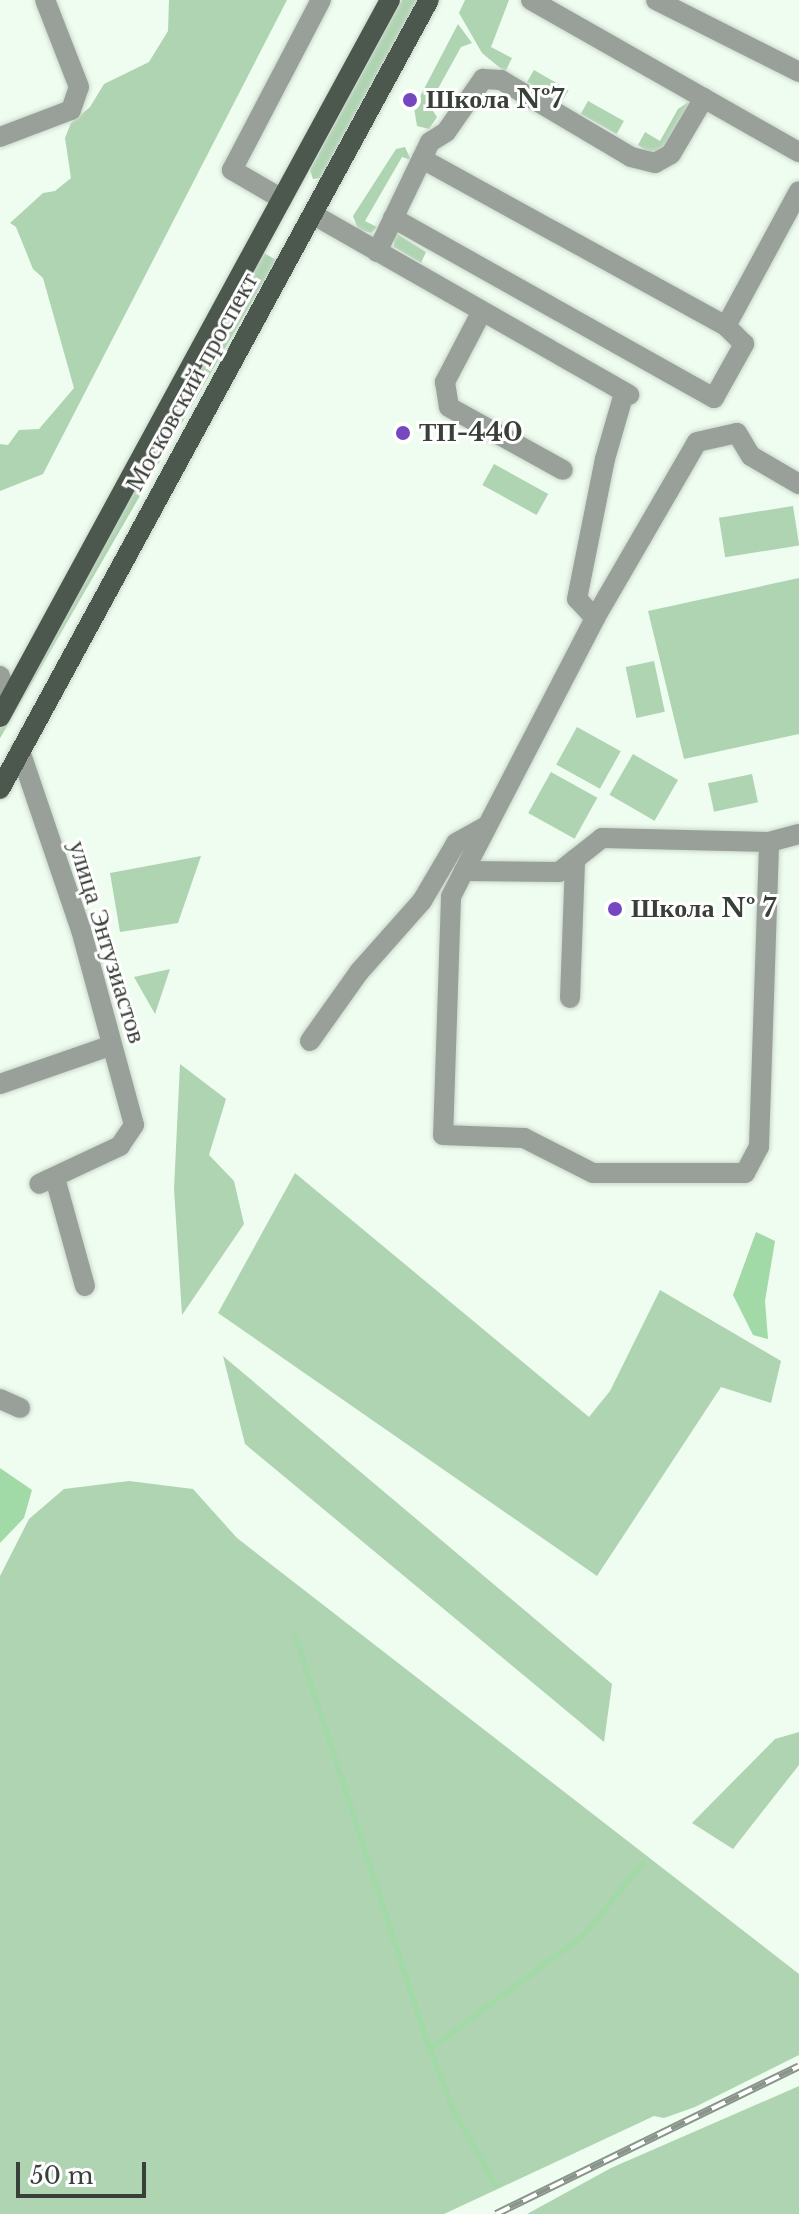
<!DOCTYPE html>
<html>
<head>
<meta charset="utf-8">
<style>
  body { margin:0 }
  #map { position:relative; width:799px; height:2214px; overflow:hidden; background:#eefdef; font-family:"Libre Baskerville",serif }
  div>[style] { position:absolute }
  .green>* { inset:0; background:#aed4b1; transform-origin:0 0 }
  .water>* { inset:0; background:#a1daa6 }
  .stream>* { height:5px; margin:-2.5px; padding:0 2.5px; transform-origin:2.5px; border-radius:2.5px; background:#a1daa6 }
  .roads { filter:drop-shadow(0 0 2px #cad7cb) drop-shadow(0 0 2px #cad7cb) }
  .minor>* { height:20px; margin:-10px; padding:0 10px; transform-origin:10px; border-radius:10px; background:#999f99 }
  .major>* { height:20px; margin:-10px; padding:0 10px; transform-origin:10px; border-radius:10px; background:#4c574d }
  .rail>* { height:8px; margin-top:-4px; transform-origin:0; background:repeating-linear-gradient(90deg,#fff 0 15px,#8a948b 0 30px); box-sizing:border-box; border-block:2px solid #8a948b }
  .dots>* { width:22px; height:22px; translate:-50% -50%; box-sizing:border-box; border:4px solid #fff; border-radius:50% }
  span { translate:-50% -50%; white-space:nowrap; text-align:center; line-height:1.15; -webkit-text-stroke:6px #fff; paint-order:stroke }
  .poi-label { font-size:26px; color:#393f39; font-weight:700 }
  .left { translate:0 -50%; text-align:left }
  .street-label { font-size:26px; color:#393f39 }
  .scale { position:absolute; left:16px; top:2162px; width:130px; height:36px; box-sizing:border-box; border:4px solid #393f39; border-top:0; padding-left:10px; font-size:24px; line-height:28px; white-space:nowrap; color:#393f39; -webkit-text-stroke:6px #fff; paint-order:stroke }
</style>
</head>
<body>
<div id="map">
  <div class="green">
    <i style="clip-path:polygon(169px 0,287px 0,43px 474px,0 491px,0 444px,8px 445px,19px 430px,39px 429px,74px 388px,43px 278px,33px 269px,16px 227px,10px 223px,43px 193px,55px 191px,71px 178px,65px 138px,71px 123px,90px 107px,104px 84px,149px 62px,168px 31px)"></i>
    <i style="clip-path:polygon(402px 0,417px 0,320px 178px,313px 179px,310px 170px)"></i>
    <i style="clip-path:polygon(465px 0,509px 0,491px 47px,512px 58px,505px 72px,482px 53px,459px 13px)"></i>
    <i style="clip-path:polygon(458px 24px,472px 43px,461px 47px,429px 105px,437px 117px,429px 129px,417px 126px,414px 108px)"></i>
    <i style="left:534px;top:70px;width:40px;height:14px;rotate:30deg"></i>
    <i style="clip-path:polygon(693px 99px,668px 147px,653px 155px,638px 145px,645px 132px,660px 141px,678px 109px)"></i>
    <i style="left:588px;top:101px;width:41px;height:15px;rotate:29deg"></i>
    <i style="clip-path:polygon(405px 147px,411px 160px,402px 157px,365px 221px,377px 227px,371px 233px,358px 229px,353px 216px,396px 149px)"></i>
    <i style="clip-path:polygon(394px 232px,426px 252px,421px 263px,394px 247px)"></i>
    <i style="left:264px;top:253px;width:14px;height:555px;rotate:30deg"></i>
    <i style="left:494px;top:464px;width:62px;height:24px;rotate:29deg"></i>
    <i style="left:793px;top:506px;width:40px;height:75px;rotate:81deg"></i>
    <i style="clip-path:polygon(799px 578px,799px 734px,684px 759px,648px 611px)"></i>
    <i style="left:654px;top:661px;width:52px;height:29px;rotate:78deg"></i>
    <i style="left:577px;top:727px;width:50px;height:43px;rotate:29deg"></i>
    <i style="left:633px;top:754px;width:52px;height:47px;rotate:30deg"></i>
    <i style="left:551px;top:772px;width:53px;height:47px;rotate:29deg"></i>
    <i style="left:752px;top:774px;width:29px;height:45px;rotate:78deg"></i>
    <i style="clip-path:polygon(201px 856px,178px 923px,120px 932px,110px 873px)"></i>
    <i style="clip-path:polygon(170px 969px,155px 1014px,134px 977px)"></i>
    <i style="clip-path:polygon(180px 1064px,226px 1099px,209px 1155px,234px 1181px,244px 1224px,182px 1315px,174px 1189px)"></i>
    <i style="clip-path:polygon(295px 1173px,589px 1417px,610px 1391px,660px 1290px,781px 1361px,771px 1403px,721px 1387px,597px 1576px,218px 1313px)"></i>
    <i style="clip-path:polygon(223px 1356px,612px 1684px,604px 1742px,245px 1444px)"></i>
    <i style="clip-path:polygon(129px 1481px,193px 1489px,237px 1538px,799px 1974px,799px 2055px,695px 2107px,664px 2118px,654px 2116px,444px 2214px,0 2214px,0 1576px,29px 1519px,64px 1489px)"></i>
    <i style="clip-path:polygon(799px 1732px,799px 1765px,733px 1849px,692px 1823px,775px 1739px)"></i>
    <i style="clip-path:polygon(799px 2086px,799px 2214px,527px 2214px,611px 2168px)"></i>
  </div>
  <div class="water">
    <i style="clip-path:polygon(756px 1232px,775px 1241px,765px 1301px,768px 1339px,753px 1335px,733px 1295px)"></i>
    <i style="clip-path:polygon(0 1468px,32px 1490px,24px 1518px,0 1543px)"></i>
  </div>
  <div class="stream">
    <i style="left:295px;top:1636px;width:415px;rotate:72deg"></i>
    <i style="left:423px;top:2031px;width:85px;rotate:69.2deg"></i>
    <i style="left:453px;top:2110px;width:87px;rotate:60.5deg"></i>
    <i style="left:430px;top:2048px;width:189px;rotate:-36.4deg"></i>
    <i style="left:582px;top:1936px;width:96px;rotate:-50.5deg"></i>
  </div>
  <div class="roads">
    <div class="minor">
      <i style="left:531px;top:0;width:308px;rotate:29.6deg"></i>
      <i style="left:656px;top:0;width:160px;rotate:26.7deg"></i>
      <i style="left:0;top:137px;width:76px;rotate:-20.8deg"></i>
      <i style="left:71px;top:110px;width:24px;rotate:-71deg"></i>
      <i style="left:79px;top:87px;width:93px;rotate:-111.3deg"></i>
      <i style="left:282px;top:199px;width:58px;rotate:-149.9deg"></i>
      <i style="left:232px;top:170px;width:192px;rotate:-62.4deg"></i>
      <i style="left:314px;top:215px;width:363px;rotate:29.7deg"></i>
      <i style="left:393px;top:218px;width:368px;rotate:29.3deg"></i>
      <i style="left:714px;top:398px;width:62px;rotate:-60.9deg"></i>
      <i style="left:744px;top:344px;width:25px;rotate:-135deg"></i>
      <i style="left:726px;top:326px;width:347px;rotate:-151.2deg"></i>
      <i style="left:377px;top:252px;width:122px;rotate:-64.3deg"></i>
      <i style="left:430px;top:142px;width:19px;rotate:-32deg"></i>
      <i style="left:446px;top:132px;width:65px;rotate:-55.1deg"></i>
      <i style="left:483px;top:79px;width:18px;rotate:3deg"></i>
      <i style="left:501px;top:80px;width:151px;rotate:30.6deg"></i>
      <i style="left:631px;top:157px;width:25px;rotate:14deg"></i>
      <i style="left:655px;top:163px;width:18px;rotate:-29deg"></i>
      <i style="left:671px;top:154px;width:65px;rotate:-59.5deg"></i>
      <i style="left:481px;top:313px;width:78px;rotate:117.6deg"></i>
      <i style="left:445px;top:382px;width:25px;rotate:81deg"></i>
      <i style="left:449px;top:407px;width:130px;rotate:28.9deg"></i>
      <i style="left:726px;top:326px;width:153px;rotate:-61.6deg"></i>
      <i style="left:595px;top:618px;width:26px;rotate:-133deg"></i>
      <i style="left:577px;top:599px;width:143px;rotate:-78.7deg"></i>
      <i style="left:605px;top:459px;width:69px;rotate:-73.9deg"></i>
      <i style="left:0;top:676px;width:27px;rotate:73deg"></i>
      <i style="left:20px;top:751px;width:189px;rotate:71.2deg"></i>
      <i style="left:81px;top:930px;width:202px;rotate:74.8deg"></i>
      <i style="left:134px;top:1125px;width:25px;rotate:124deg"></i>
      <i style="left:120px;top:1146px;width:89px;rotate:154.9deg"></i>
      <i style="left:769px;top:842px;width:167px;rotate:-178.6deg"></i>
      <i style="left:602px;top:838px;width:55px;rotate:141.7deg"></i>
      <i style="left:559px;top:872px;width:95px;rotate:-179.4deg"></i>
      <i style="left:464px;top:871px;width:29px;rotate:117deg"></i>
      <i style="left:451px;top:897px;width:238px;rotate:91.9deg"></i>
      <i style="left:443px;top:1135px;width:81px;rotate:2.1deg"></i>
      <i style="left:524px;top:1138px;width:77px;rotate:26.9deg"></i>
      <i style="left:593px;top:1173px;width:152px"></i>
      <i style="left:745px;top:1173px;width:30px;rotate:-62deg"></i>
      <i style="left:759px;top:1147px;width:305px;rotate:-88.1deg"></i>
      <i style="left:769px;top:842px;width:31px;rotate:-15deg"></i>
      <i style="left:464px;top:871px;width:285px;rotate:-62.6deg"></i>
      <i style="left:595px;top:618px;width:203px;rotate:-59.9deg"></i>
      <i style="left:697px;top:442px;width:41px;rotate:-12.7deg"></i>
      <i style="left:737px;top:433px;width:27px;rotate:59deg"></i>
      <i style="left:751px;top:456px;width:56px;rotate:30.3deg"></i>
      <i style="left:570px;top:998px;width:139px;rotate:-87.9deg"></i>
      <i style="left:310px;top:1041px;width:85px;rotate:-54.6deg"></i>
      <i style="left:359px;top:972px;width:95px;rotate:-48.4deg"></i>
      <i style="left:422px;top:901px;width:67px;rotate:-59.6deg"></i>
      <i style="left:456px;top:843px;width:35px;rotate:-29deg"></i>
      <i style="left:0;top:1084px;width:116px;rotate:-19.1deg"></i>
      <i style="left:55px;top:1178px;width:112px;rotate:74.5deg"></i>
      <i style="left:0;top:1399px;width:22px;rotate:24deg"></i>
    </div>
    <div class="major">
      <i style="left:0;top:717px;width:816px;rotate:-61.46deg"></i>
      <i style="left:0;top:789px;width:898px;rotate:-61.47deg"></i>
    </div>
  </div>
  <div class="rail">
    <i style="left:496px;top:2214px;width:337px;rotate:-26deg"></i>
  </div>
  <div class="dots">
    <i style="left:410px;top:100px;background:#7548c0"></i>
    <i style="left:403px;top:433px;background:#7548c0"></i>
    <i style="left:615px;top:909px;background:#7548c0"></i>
  </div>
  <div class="poi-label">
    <span class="left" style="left:426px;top:100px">Школа №7</span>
    <span class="left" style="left:419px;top:433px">ТП-440</span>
    <span class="left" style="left:631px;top:909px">Школа № 7</span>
  </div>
  <div class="street-label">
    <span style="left:192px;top:382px;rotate:-61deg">Московский проспект</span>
    <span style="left:107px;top:942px;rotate:73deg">улица Энтузиастов</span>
  </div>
  <div class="scale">50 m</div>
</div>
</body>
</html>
